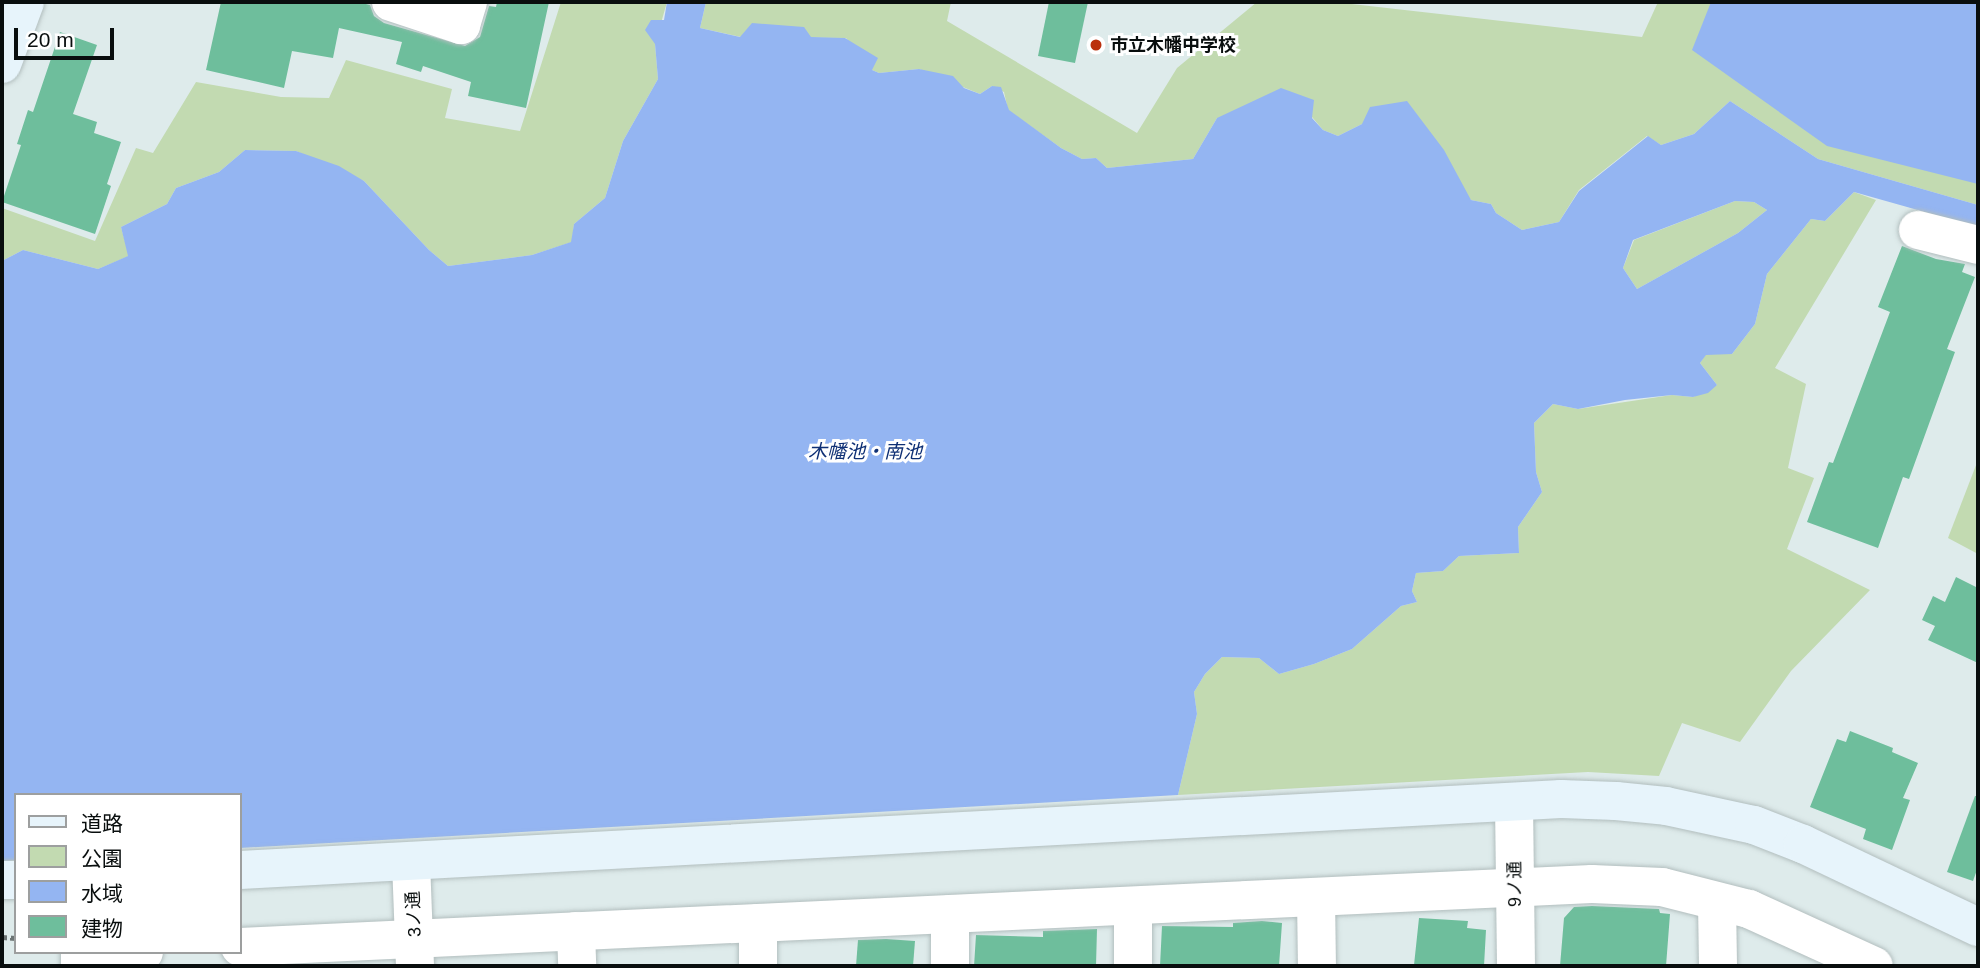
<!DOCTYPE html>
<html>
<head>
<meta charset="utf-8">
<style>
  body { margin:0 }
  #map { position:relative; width:1980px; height:968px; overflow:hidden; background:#deebeb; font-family:Arial,"Noto Sans JP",sans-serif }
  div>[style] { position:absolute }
  .green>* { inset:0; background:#c2dab1 }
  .water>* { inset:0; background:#94b5f2 }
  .building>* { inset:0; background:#6ebe9c }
  .path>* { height:4.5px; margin-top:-2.25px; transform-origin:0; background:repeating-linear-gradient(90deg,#6c7474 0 5px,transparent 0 8.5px) }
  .roads { filter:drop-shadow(0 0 2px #b2bebe) drop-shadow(0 0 2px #b2bebe) }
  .street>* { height:38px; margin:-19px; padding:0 19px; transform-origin:19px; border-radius:19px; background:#fff }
  .secondary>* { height:38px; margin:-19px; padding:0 19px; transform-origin:19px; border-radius:19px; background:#e7f4fb }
  .dots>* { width:19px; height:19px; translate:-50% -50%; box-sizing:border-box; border:4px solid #fff; border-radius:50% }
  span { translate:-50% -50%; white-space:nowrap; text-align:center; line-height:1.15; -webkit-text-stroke:6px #fff; paint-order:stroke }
  .poi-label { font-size:18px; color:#090e0e; font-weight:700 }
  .left { translate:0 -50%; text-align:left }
  .street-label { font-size:18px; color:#090e0e }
  .water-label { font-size:19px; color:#0f3075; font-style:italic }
  .frame { position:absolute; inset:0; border:4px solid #090e0e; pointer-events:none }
  .legend { position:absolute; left:14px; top:793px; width:228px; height:161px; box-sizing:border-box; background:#fff; border:2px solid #9d9f9f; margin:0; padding:9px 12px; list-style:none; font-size:21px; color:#090e0e }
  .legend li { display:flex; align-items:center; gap:14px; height:35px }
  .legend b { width:35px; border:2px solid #9d9f9f }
  .scale { position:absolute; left:14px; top:28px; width:100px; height:32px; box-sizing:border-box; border:4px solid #090e0e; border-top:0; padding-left:9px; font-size:21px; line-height:24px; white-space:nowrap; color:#090e0e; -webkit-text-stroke:5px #fff; paint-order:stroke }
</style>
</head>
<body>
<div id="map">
  <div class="green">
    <i style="clip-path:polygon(561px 2px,667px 2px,655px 44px,658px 79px,623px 141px,605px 198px,574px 224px,572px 242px,532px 255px,448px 266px,429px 250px,364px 181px,296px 151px,245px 150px,219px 172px,176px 188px,167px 204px,121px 227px,129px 256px,98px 269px,23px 250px,2px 261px,2px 208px,95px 241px,136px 148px,153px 153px,196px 82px,281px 97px,329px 98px,346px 60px,452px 89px,445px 118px,520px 131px)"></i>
    <i style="clip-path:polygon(706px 2px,951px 2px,947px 21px,1137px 133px,1177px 68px,1257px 2px,1334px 2px,1642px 37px,1658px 2px,1978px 2px,1978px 205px,1818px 159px,1730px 101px,1694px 134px,1661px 145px,1647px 136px,1579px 190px,1559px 222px,1522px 230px,1496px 213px,1491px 204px,1471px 200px,1362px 124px,1338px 136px,1323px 130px,1312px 117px,1217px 118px,1193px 159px,1107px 168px,1096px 158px,1082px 159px,1061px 148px,1008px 110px,1004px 92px,992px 86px,980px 94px,919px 69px,879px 73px,872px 70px,846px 38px,741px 37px,700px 28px)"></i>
    <i style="clip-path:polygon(1854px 192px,1876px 200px,1775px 368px,1806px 384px,1788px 468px,1814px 478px,1787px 549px,1870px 590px,1791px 671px,1740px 742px,1682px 723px,1659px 776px,1588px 772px,1178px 795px,1197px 714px,1194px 692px,1205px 674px,1222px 657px,1259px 658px,1279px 674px,1314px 664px,1352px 649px,1401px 606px,1417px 602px,1412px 591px,1416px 573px,1443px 571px,1459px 556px,1519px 553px,1518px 527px,1542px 492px,1536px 472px,1534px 423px,1553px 404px,1578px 409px,1672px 395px,1693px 397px,1717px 385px,1700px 363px,1706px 354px,1732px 354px,1755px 324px,1767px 274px,1811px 219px,1825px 221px)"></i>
    <i style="clip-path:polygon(1735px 201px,1754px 202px,1767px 210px,1738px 233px,1637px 289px,1623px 268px,1634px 240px)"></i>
    <i style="clip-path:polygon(1978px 460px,1978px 554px,1948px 538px)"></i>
  </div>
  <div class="water">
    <i style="clip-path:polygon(evenodd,667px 2px,706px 2px,700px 28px,740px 37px,752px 23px,804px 27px,811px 37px,845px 38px,878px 58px,872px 70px,879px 73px,919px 69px,953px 76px,964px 88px,980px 94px,992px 86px,1001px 87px,1009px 110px,1061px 148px,1082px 159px,1096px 158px,1107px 168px,1193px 159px,1217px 118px,1281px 88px,1314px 100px,1312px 118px,1323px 130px,1338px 136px,1362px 124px,1370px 107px,1407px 101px,1444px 150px,1471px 200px,1491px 204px,1496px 213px,1522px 230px,1559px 222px,1579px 191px,1648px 136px,1661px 145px,1694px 134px,1730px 101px,1818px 159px,1978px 205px,1978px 227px,1854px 192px,1825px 221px,1811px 219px,1767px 274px,1755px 324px,1732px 354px,1706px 355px,1700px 363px,1717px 385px,1708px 393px,1693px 397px,1672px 395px,1625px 400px,1578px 409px,1553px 404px,1534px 423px,1536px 472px,1542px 492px,1518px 527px,1519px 553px,1459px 556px,1443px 571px,1416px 573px,1412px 591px,1417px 602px,1401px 606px,1352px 649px,1314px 664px,1279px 674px,1259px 658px,1222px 657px,1205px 674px,1194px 692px,1197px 714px,1178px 795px,240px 848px,240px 795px,16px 795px,16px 860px,2px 861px,2px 261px,23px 250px,98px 269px,128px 256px,121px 227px,167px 204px,176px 188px,219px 172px,245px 150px,296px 151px,339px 166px,364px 181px,429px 250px,448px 266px,532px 255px,571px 242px,574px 224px,605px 198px,623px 141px,658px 79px,655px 44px,645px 30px,651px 20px,664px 20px,667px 2px,1735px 201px,1754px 202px,1767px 210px,1738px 233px,1637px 289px,1623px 268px,1633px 240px,1735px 201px)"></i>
    <i style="clip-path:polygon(1711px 2px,1978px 2px,1978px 184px,1827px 146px,1692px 50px)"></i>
  </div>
  <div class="building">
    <i style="clip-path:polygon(221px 2px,358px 2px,370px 5px,374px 16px,384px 23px,465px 46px,480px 37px,489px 6px,496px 7px,497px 2px,549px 2px,526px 108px,468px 96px,471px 82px,423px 66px,421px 72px,396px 64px,402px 42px,339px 28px,333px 58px,292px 51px,284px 88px,206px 70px)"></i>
    <i style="clip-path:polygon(1049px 2px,1088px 2px,1075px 63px,1038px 56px)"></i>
    <i style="clip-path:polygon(60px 32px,97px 45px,73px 114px,97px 122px,94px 133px,121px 142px,107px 184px,111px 186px,95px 234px,2px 202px,21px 145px,17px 144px,28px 110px,33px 112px)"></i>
    <i style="clip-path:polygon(1902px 246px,1936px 259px,1965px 264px,1962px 272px,1975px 277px,1947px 349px,1955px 352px,1930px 421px,1909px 479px,1903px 477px,1878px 548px,1807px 522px,1829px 462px,1833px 463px,1890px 312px,1878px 307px)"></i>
    <i style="clip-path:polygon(1956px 577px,1978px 588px,1978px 663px,1928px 640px,1935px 626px,1922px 620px,1933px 596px,1945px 602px)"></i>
    <i style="clip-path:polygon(1850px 731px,1893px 748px,1892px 752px,1918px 763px,1903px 798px,1910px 800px,1892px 850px,1863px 839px,1866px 829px,1810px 807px,1837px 739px,1846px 742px)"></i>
    <i style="clip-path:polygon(1975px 796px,1978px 796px,1978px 867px,1973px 881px,1947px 872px)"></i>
    <i style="clip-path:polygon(1592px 906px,1659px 909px,1660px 913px,1670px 914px,1666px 966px,1560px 966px,1564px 918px,1574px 907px)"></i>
    <i style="clip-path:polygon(1419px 918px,1468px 921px,1467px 928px,1486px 930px,1484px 966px,1414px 965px)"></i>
    <i style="clip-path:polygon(1262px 921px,1282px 923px,1279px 966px,1160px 966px,1162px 926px,1233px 927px,1233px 923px)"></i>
    <i style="clip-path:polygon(1097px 929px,1096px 966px,974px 966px,976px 935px,1043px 937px,1043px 931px)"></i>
    <i style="clip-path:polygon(886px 939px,915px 941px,913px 966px,856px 966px,858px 940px)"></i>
  </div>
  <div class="path">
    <i style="left:2px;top:937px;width:14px;rotate:4deg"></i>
  </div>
  <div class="roads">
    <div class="street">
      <i style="left:391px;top:2px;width:74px;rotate:18.2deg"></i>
      <i style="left:461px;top:25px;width:24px;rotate:-73deg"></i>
      <i style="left:1918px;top:230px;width:62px;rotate:14deg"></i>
      <i style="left:1514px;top:802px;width:164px;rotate:89.3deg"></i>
      <i style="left:411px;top:862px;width:104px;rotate:87.8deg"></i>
      <i style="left:1316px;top:897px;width:69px;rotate:89.2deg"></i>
      <i style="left:1717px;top:902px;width:64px;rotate:89.1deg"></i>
      <i style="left:758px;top:923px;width:43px;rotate:90deg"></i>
      <i style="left:576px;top:931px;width:35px;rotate:88deg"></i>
      <i style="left:240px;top:947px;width:1353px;rotate:-2.67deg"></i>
      <i style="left:1592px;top:884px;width:70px;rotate:2.5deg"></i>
      <i style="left:1662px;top:887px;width:90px;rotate:14.2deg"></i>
      <i style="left:1749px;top:909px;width:137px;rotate:24.5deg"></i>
      <i style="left:80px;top:966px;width:11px;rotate:-90deg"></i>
      <i style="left:80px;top:955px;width:64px;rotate:-2.7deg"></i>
      <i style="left:950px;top:966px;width:52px;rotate:-90deg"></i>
      <i style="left:1133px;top:966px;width:60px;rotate:-90deg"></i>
    </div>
    <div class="secondary">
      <i style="left:2px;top:64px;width:66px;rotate:-69.6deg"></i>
      <i style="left:240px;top:870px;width:1323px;rotate:-3.08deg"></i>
      <i style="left:1561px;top:799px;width:55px;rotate:2.1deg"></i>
      <i style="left:1616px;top:801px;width:50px;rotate:5.7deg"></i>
      <i style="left:1666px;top:806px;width:90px;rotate:12.2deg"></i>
      <i style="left:1754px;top:825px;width:53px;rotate:21.2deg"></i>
      <i style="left:1803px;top:844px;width:194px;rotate:25.4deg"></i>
      <i style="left:2px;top:880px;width:14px"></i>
    </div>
  </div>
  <div class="dots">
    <i style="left:1096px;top:45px;background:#ba300d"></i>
  </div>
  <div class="poi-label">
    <span class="left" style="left:1110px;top:45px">市立木幡中学校</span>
  </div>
  <div class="street-label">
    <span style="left:1515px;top:884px;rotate:-91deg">9ノ通</span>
    <span style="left:414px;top:914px;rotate:-93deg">3ノ通</span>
  </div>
  <div class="water-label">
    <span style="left:865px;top:452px">木幡池・南池</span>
  </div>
  <div class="frame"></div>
  <ul class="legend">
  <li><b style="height:9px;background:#e7f4fb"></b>道路</li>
  <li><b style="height:19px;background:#c2dab1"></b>公園</li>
  <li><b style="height:19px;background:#94b5f2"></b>水域</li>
  <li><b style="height:19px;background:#6ebe9c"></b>建物</li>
  </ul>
  <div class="scale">20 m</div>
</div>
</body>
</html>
